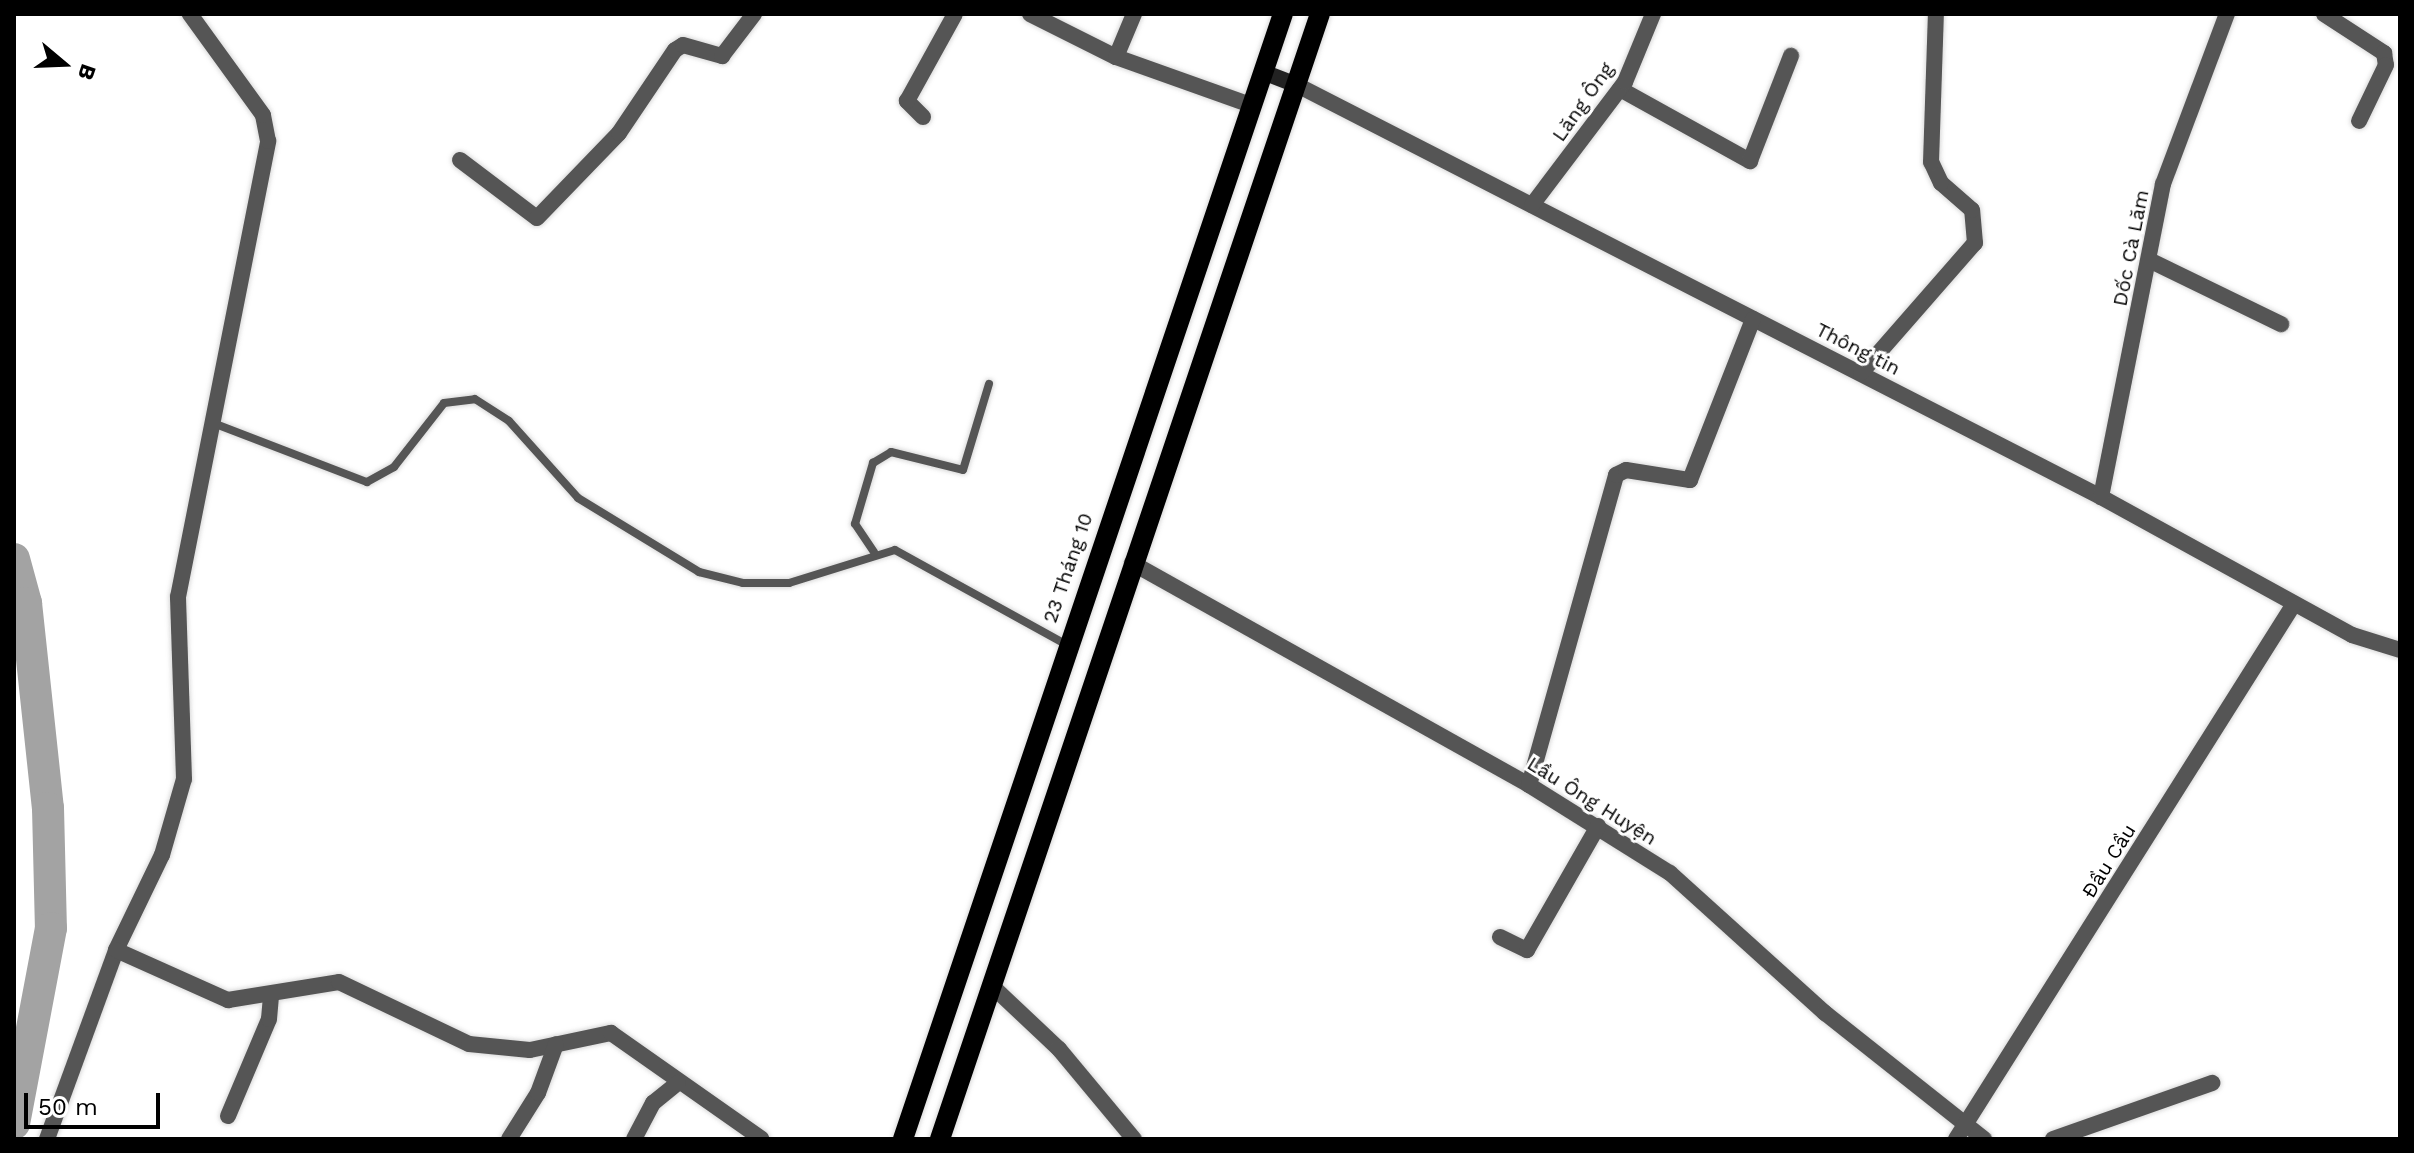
<!DOCTYPE html>
<html>
<head>
<meta charset="utf-8">
<style>
  body { margin:0 }
  #map { position:relative; width:2414px; height:1153px; overflow:hidden; background:#fff; font-family:"Work Sans",sans-serif }
  div>[style] { position:absolute }
  .river>* { height:32px; margin:-16px; padding:0 16px; transform-origin:16px; border-radius:16px; background:#a3a3a3 }
  .roads { filter:drop-shadow(0 0 2px #dbdbdb) drop-shadow(0 0 2px #dbdbdb) }
  .service>* { height:8px; margin:-4px; padding:0 4px; transform-origin:4px; border-radius:4px; background:#555 }
  .minor>* { height:16px; margin:-8px; padding:0 8px; transform-origin:8px; border-radius:8px; background:#555 }
  .secondary>* { height:16px; margin:-8px; padding:0 8px; transform-origin:8px; border-radius:8px; background:#222 }
  .primary>* { height:20px; margin:-10px; padding:0 10px; transform-origin:10px; border-radius:10px; background:#000 }
  span { translate:-50% -50%; white-space:nowrap; text-align:center; line-height:1.15; -webkit-text-stroke:6px #fff; paint-order:stroke }
  .street-label { font-size:20px; color:#000 }
  .frame { position:absolute; inset:0; border:16px solid #000; pointer-events:none }
  .north { position:absolute; left:24px; top:24px; width:80px; height:80px; -webkit-text-stroke:6px #fff; paint-order:stroke; rotate:109deg; font-size:22px; font-weight:700; line-height:32px; text-align:center; color:#000 }
  .north::after { content:''; display:block; margin:auto; width:28px; height:36px; background:#000; clip-path:polygon(50% 0,100% 100%,50% 72%,0 100%) }
  .scale { position:absolute; left:24px; top:1093px; width:136px; height:36px; box-sizing:border-box; border:4px solid #000; border-top:0; padding-left:10px; font-size:24px; line-height:28px; white-space:nowrap; color:#000; -webkit-text-stroke:6px #fff; paint-order:stroke }
</style>
</head>
<body>
<div id="map">
  <div class="river">
    <i style="left:14px;top:559px;width:46px;rotate:74.7deg"></i>
    <i style="left:26px;top:603px;width:206px;rotate:83.9deg"></i>
    <i style="left:48px;top:808px;width:120px;rotate:88.6deg"></i>
    <i style="left:51px;top:928px;width:199px;rotate:100.7deg"></i>
  </div>
  <div class="roads">
    <div class="service">
      <i style="left:213px;top:423px;width:165px;rotate:21deg"></i>
      <i style="left:367px;top:482px;width:31px;rotate:-29deg"></i>
      <i style="left:394px;top:467px;width:81px;rotate:-52deg"></i>
      <i style="left:444px;top:403px;width:31px;rotate:-7deg"></i>
      <i style="left:475px;top:399px;width:40px;rotate:32.9deg"></i>
      <i style="left:509px;top:421px;width:103px;rotate:48.1deg"></i>
      <i style="left:578px;top:498px;width:142px;rotate:31.4deg"></i>
      <i style="left:699px;top:572px;width:45px;rotate:14deg"></i>
      <i style="left:743px;top:583px;width:46px"></i>
      <i style="left:789px;top:583px;width:111px;rotate:-17.3deg"></i>
      <i style="left:895px;top:550px;width:196px;rotate:28.9deg"></i>
      <i style="left:874px;top:552px;width:34px;rotate:-124deg"></i>
      <i style="left:855px;top:524px;width:64px;rotate:-73.6deg"></i>
      <i style="left:873px;top:463px;width:21px;rotate:-31deg"></i>
      <i style="left:891px;top:452px;width:74px;rotate:14deg"></i>
      <i style="left:963px;top:470px;width:90px;rotate:-73.2deg"></i>
    </div>
    <div class="minor">
      <i style="left:1030px;top:14px;width:96px;rotate:26.6deg"></i>
      <i style="left:1116px;top:57px;width:143px;rotate:19.6deg"></i>
      <i style="left:2324px;top:14px;width:72px;rotate:33deg"></i>
      <i style="left:2384px;top:53px;width:12px;rotate:81deg"></i>
      <i style="left:2386px;top:65px;width:62px;rotate:115.7deg"></i>
      <i style="left:1116px;top:57px;width:47px;rotate:-67.3deg"></i>
      <i style="left:1295px;top:84px;width:906px;rotate:27.13deg"></i>
      <i style="left:2101px;top:497px;width:286px;rotate:28.8deg"></i>
      <i style="left:2352px;top:635px;width:50px;rotate:17.4deg"></i>
      <i style="left:1620px;top:89px;width:149px;rotate:29deg"></i>
      <i style="left:1750px;top:161px;width:113px;rotate:-68.7deg"></i>
      <i style="left:923px;top:117px;width:23px;rotate:-135deg"></i>
      <i style="left:907px;top:101px;width:99px;rotate:-61.1deg"></i>
      <i style="left:460px;top:160px;width:96px;rotate:37deg"></i>
      <i style="left:537px;top:218px;width:118px;rotate:-46deg"></i>
      <i style="left:619px;top:133px;width:100px;rotate:-56deg"></i>
      <i style="left:675px;top:50px;width:9px;rotate:-32deg"></i>
      <i style="left:683px;top:45px;width:41px;rotate:15.8deg"></i>
      <i style="left:722px;top:56px;width:53px;rotate:-52.7deg"></i>
      <i style="left:1532px;top:205px;width:154px;rotate:-52.9deg"></i>
      <i style="left:1625px;top:82px;width:74px;rotate:-67.6deg"></i>
      <i style="left:2149px;top:260px;width:147px;rotate:25.9deg"></i>
      <i style="left:1861px;top:373px;width:173px;rotate:-48.8deg"></i>
      <i style="left:1975px;top:243px;width:33px;rotate:-95deg"></i>
      <i style="left:1972px;top:210px;width:41px;rotate:-138.9deg"></i>
      <i style="left:1941px;top:183px;width:23px;rotate:-115deg"></i>
      <i style="left:1931px;top:162px;width:148px;rotate:-88.1deg"></i>
      <i style="left:2101px;top:497px;width:319px;rotate:-78.8deg"></i>
      <i style="left:2163px;top:184px;width:182px;rotate:-69.4deg"></i>
      <i style="left:1132px;top:563px;width:455px;rotate:29.2deg"></i>
      <i style="left:1529px;top:785px;width:166px;rotate:32deg"></i>
      <i style="left:1670px;top:873px;width:209px;rotate:42.1deg"></i>
      <i style="left:1825px;top:1013px;width:203px;rotate:38.4deg"></i>
      <i style="left:1529px;top:785px;width:322px;rotate:-74.3deg"></i>
      <i style="left:1616px;top:475px;width:11px;rotate:-27deg"></i>
      <i style="left:1626px;top:470px;width:65px;rotate:8.9deg"></i>
      <i style="left:1690px;top:480px;width:173px;rotate:-68.6deg"></i>
      <i style="left:1500px;top:937px;width:30px;rotate:26deg"></i>
      <i style="left:1527px;top:950px;width:143px;rotate:-60.2deg"></i>
      <i style="left:116px;top:950px;width:106px;rotate:-64.2deg"></i>
      <i style="left:162px;top:855px;width:79px;rotate:-73.9deg"></i>
      <i style="left:184px;top:779px;width:182px;rotate:-91.9deg"></i>
      <i style="left:178px;top:597px;width:465px;rotate:-78.8deg"></i>
      <i style="left:268px;top:141px;width:26px;rotate:-101deg"></i>
      <i style="left:263px;top:115px;width:125px;rotate:-125.9deg"></i>
      <i style="left:991px;top:985px;width:93px;rotate:43.3deg"></i>
      <i style="left:1059px;top:1049px;width:117px;rotate:50.2deg"></i>
      <i style="left:228px;top:1116px;width:105px;rotate:-67.1deg"></i>
      <i style="left:269px;top:1019px;width:25px;rotate:-85deg"></i>
      <i style="left:47px;top:1139px;width:201px;rotate:-69.9deg"></i>
      <i style="left:116px;top:950px;width:123px;rotate:24.1deg"></i>
      <i style="left:228px;top:1000px;width:112px;rotate:-9.2deg"></i>
      <i style="left:339px;top:982px;width:144px;rotate:25.5deg"></i>
      <i style="left:469px;top:1044px;width:61px;rotate:5.6deg"></i>
      <i style="left:530px;top:1050px;width:83px;rotate:-11.9deg"></i>
      <i style="left:611px;top:1033px;width:184px;rotate:35.1deg"></i>
      <i style="left:509px;top:1139px;width:54px;rotate:-57.8deg"></i>
      <i style="left:538px;top:1093px;width:52px;rotate:-69.8deg"></i>
      <i style="left:634px;top:1139px;width:41px;rotate:-62.2deg"></i>
      <i style="left:653px;top:1103px;width:32px;rotate:-39deg"></i>
      <i style="left:1956px;top:1139px;width:633px;rotate:-57.72deg"></i>
      <i style="left:2053px;top:1139px;width:169px;rotate:-19.4deg"></i>
    </div>
    <div class="secondary">
      <i style="left:1263px;top:72px;width:34px;rotate:21deg"></i>
    </div>
    <div class="primary">
      <i style="left:903px;top:1139px;width:1187px;rotate:-71.34deg"></i>
      <i style="left:940px;top:1139px;width:1187px;rotate:-71.34deg"></i>
    </div>
  </div>
  <div class="street-label">
    <span style="left:1583px;top:102px;rotate:-55deg">Lăng Ông</span>
    <span style="left:2131px;top:248px;rotate:-79deg">Dốc Cà Lăm</span>
    <span style="left:1858px;top:349px;rotate:27deg">Thông tin</span>
    <span style="left:1068px;top:568px;rotate:-71deg">23 Tháng 10</span>
    <span style="left:1592px;top:801px;rotate:32deg">Lầu Ông Huyện</span>
    <span style="left:2109px;top:861px;rotate:-58deg">Đầu Cầu</span>
  </div>
  <div class="frame"></div>
  <div class="north">B</div>
  <div class="scale">50 m</div>
</div>
</body>
</html>
